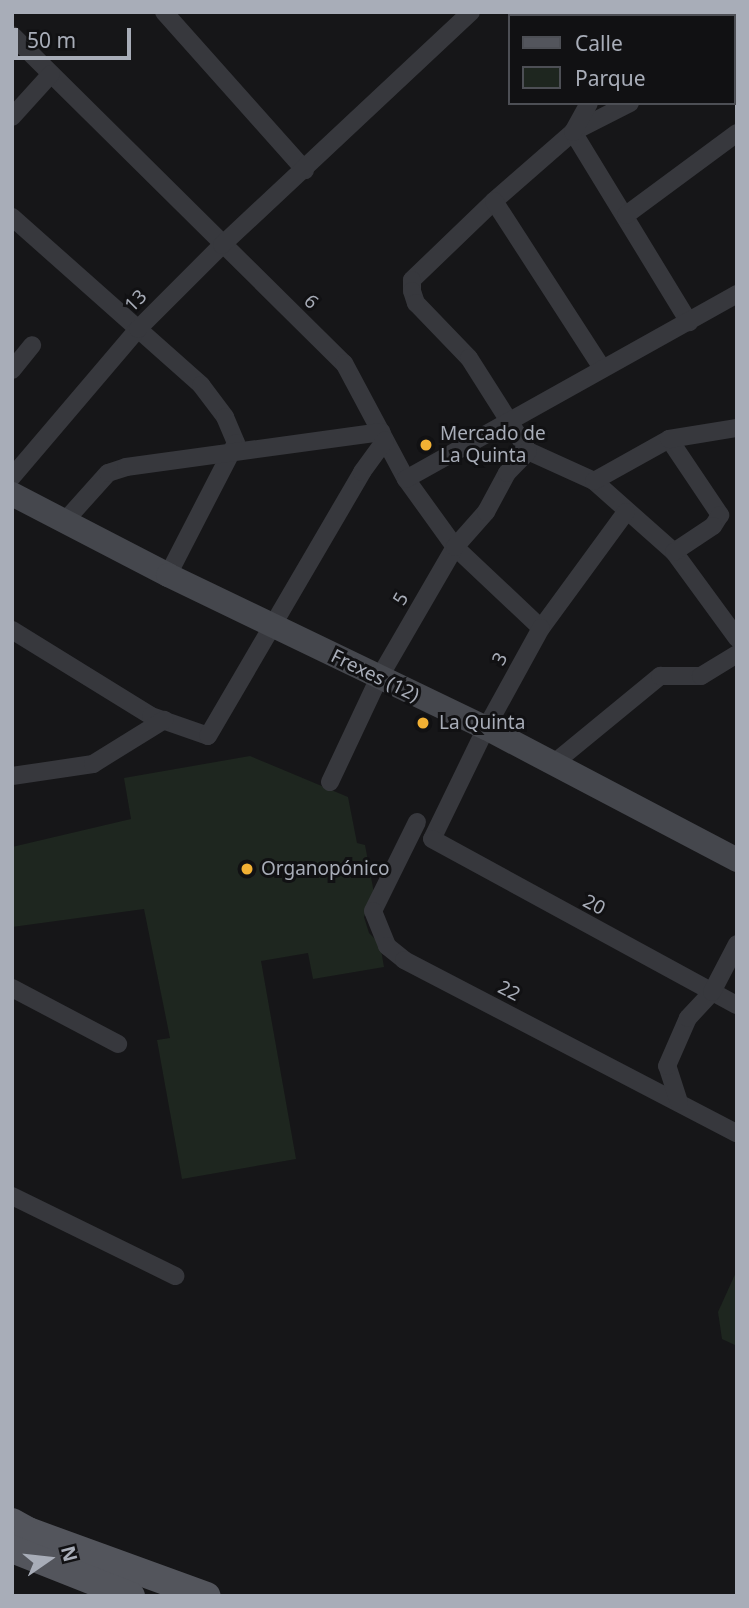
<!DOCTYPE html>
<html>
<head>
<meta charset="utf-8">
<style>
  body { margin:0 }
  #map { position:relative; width:749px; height:1608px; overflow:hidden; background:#161618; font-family:"Noto Sans",sans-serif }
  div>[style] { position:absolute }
  .green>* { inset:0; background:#1e261f }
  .minor>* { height:18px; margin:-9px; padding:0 9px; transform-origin:9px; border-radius:9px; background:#37383d }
  .secondary>* { height:24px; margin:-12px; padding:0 12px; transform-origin:12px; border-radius:12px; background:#45474d }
  .primary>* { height:28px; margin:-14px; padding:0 14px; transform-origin:14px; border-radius:14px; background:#53555c }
  .dots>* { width:19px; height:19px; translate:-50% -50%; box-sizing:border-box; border:4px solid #111113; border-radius:50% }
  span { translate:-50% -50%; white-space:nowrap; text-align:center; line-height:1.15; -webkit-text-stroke:6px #111113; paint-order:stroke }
  .street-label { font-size:19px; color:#a8adb8 }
  .poi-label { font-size:19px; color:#a8adb8 }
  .left { translate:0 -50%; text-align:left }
  .frame { position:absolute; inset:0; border:14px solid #a8adb8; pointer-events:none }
  .legend { position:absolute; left:508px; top:14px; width:228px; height:91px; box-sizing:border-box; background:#111113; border:2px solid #4d4f55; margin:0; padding:9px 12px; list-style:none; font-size:21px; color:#a8adb8 }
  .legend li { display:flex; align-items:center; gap:14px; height:35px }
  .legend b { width:35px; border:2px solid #4d4f55 }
  .north { position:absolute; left:14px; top:1524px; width:70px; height:70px; -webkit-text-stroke:5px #111113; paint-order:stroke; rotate:76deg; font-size:19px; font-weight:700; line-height:28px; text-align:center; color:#a8adb8 }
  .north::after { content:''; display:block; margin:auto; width:24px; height:32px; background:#a8adb8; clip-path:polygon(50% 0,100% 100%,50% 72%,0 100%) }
  .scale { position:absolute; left:14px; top:28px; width:117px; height:32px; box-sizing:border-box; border:4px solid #a8adb8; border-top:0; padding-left:9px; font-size:21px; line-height:24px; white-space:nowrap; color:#a8adb8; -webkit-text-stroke:5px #111113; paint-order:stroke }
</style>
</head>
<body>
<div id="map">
  <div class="green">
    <i style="clip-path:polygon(250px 756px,348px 797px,357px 843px,365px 845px,374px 893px,364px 917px,369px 933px,380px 944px,384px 967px,313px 979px,308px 953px,261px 961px,296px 1159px,182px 1179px,157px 1040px,170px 1038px,144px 909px,12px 927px,12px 847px,131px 819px,124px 778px)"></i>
    <i style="clip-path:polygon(737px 1270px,737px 1346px,722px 1339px,718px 1312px)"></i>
  </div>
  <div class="minor">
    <i style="left:164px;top:12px;width:212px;rotate:48.3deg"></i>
    <i style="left:652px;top:16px;width:5px;rotate:-53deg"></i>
    <i style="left:733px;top:26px;width:5px;rotate:-37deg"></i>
    <i style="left:12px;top:35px;width:467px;rotate:44.7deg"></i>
    <i style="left:344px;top:363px;width:132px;rotate:61.9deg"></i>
    <i style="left:406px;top:479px;width:84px;rotate:54.2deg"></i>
    <i style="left:455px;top:547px;width:118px;rotate:43.3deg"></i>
    <i style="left:630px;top:103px;width:64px;rotate:153deg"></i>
    <i style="left:573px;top:132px;width:105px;rotate:138.9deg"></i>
    <i style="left:494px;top:201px;width:114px;rotate:136.1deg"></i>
    <i style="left:412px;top:280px;width:11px;rotate:90deg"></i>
    <i style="left:412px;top:291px;width:13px;rotate:72deg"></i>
    <i style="left:416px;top:303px;width:76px;rotate:46.1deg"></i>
    <i style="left:469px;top:358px;width:110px;rotate:57.6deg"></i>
    <i style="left:528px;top:451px;width:72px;rotate:24.4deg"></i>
    <i style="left:594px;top:481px;width:107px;rotate:41.6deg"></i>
    <i style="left:674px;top:552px;width:107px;rotate:53.8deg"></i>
    <i style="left:12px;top:117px;width:58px;rotate:-47.8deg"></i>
    <i style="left:573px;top:132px;width:223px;rotate:58.6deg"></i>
    <i style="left:573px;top:132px;width:33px;rotate:-61deg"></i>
    <i style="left:494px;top:201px;width:199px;rotate:57.1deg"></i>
    <i style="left:626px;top:215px;width:138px;rotate:-36.5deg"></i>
    <i style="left:12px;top:217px;width:253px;rotate:41.6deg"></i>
    <i style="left:201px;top:385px;width:40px;rotate:53deg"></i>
    <i style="left:225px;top:417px;width:28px;rotate:67deg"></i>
    <i style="left:236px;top:443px;width:148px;rotate:117.3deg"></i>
    <i style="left:12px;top:370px;width:32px;rotate:-51deg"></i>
    <i style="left:669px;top:439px;width:92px;rotate:56.1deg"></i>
    <i style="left:720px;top:515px;width:13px;rotate:122deg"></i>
    <i style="left:713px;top:526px;width:47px;rotate:146.3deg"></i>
    <i style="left:12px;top:477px;width:194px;rotate:-49.6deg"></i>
    <i style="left:138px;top:329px;width:119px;rotate:-45deg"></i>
    <i style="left:222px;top:245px;width:341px;rotate:-43.1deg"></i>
    <i style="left:406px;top:479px;width:379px;rotate:-29.2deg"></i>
    <i style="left:594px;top:481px;width:86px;rotate:-29.2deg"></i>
    <i style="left:669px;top:439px;width:69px;rotate:-9.2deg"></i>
    <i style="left:626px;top:512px;width:144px;rotate:126.2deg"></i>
    <i style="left:541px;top:628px;width:114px;rotate:118.8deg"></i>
    <i style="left:486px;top:728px;width:123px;rotate:115.9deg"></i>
    <i style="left:432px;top:839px;width:347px;rotate:28.6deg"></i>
    <i style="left:64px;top:522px;width:66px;rotate:-48.1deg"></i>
    <i style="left:108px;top:473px;width:19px;rotate:-18deg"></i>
    <i style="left:126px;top:467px;width:258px;rotate:-7.8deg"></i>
    <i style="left:12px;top:630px;width:163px;rotate:31.7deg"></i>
    <i style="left:151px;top:716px;width:60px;rotate:19.3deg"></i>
    <i style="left:208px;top:736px;width:306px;rotate:-59.7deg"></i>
    <i style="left:362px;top:472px;width:39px;rotate:-54deg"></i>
    <i style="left:553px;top:764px;width:139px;rotate:-39.4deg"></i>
    <i style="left:660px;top:676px;width:41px"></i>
    <i style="left:701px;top:676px;width:42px;rotate:-31.4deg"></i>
    <i style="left:12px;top:776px;width:82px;rotate:-8.4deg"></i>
    <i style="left:93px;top:764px;width:84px;rotate:-31.8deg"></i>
    <i style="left:330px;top:782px;width:115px;rotate:-64.8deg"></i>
    <i style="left:379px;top:678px;width:151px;rotate:-59.9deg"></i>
    <i style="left:455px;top:547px;width:47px;rotate:-48.5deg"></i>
    <i style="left:486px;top:512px;width:44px;rotate:-61.7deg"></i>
    <i style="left:507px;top:473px;width:30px;rotate:-46deg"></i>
    <i style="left:417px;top:822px;width:99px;rotate:116.3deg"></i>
    <i style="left:373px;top:911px;width:38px;rotate:68deg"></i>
    <i style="left:387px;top:946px;width:22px;rotate:39deg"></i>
    <i style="left:404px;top:960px;width:375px;rotate:27.5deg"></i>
    <i style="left:12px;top:988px;width:120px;rotate:27.8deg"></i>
    <i style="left:679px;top:1102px;width:38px;rotate:-108deg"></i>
    <i style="left:667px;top:1066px;width:52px;rotate:-66.4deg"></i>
    <i style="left:688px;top:1018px;width:35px;rotate:-47deg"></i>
    <i style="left:712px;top:992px;width:54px;rotate:-62.5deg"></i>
    <i style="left:12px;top:1196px;width:182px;rotate:26.1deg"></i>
  </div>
  <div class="secondary">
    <i style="left:12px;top:494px;width:176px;rotate:27.4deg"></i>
    <i style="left:168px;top:575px;width:353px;rotate:25.7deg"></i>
    <i style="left:486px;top:728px;width:284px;rotate:27.7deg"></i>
  </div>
  <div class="primary">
    <i style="left:12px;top:1522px;width:18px;rotate:29deg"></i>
    <i style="left:28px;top:1531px;width:190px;rotate:20deg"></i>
    <i style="left:12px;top:1549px;width:128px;rotate:21.6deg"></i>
  </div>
  <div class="dots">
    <i style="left:426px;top:445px;background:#f2b134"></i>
    <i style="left:423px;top:723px;background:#f2b134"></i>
    <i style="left:247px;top:869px;background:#f2b134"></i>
  </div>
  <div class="street-label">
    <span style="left:136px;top:301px;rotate:-45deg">13</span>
    <span style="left:311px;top:302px;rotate:44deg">6</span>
    <span style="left:401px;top:599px;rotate:-60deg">5</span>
    <span style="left:500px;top:659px;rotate:-61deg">3</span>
    <span style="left:375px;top:676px;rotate:26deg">Frexes (12)</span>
    <span style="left:594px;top:905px;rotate:28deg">20</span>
    <span style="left:509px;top:991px;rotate:27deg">22</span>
  </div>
  <div class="poi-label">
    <span class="left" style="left:440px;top:445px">Mercado de<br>La Quinta</span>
    <span class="left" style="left:439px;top:723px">La Quinta</span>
    <span class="left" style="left:261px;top:869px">Organopónico</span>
  </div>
  <div class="frame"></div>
  <ul class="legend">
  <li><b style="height:9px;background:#53555c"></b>Calle</li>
  <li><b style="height:19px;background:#1e261f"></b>Parque</li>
  </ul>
  <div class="north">N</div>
  <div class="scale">50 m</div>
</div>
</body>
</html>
